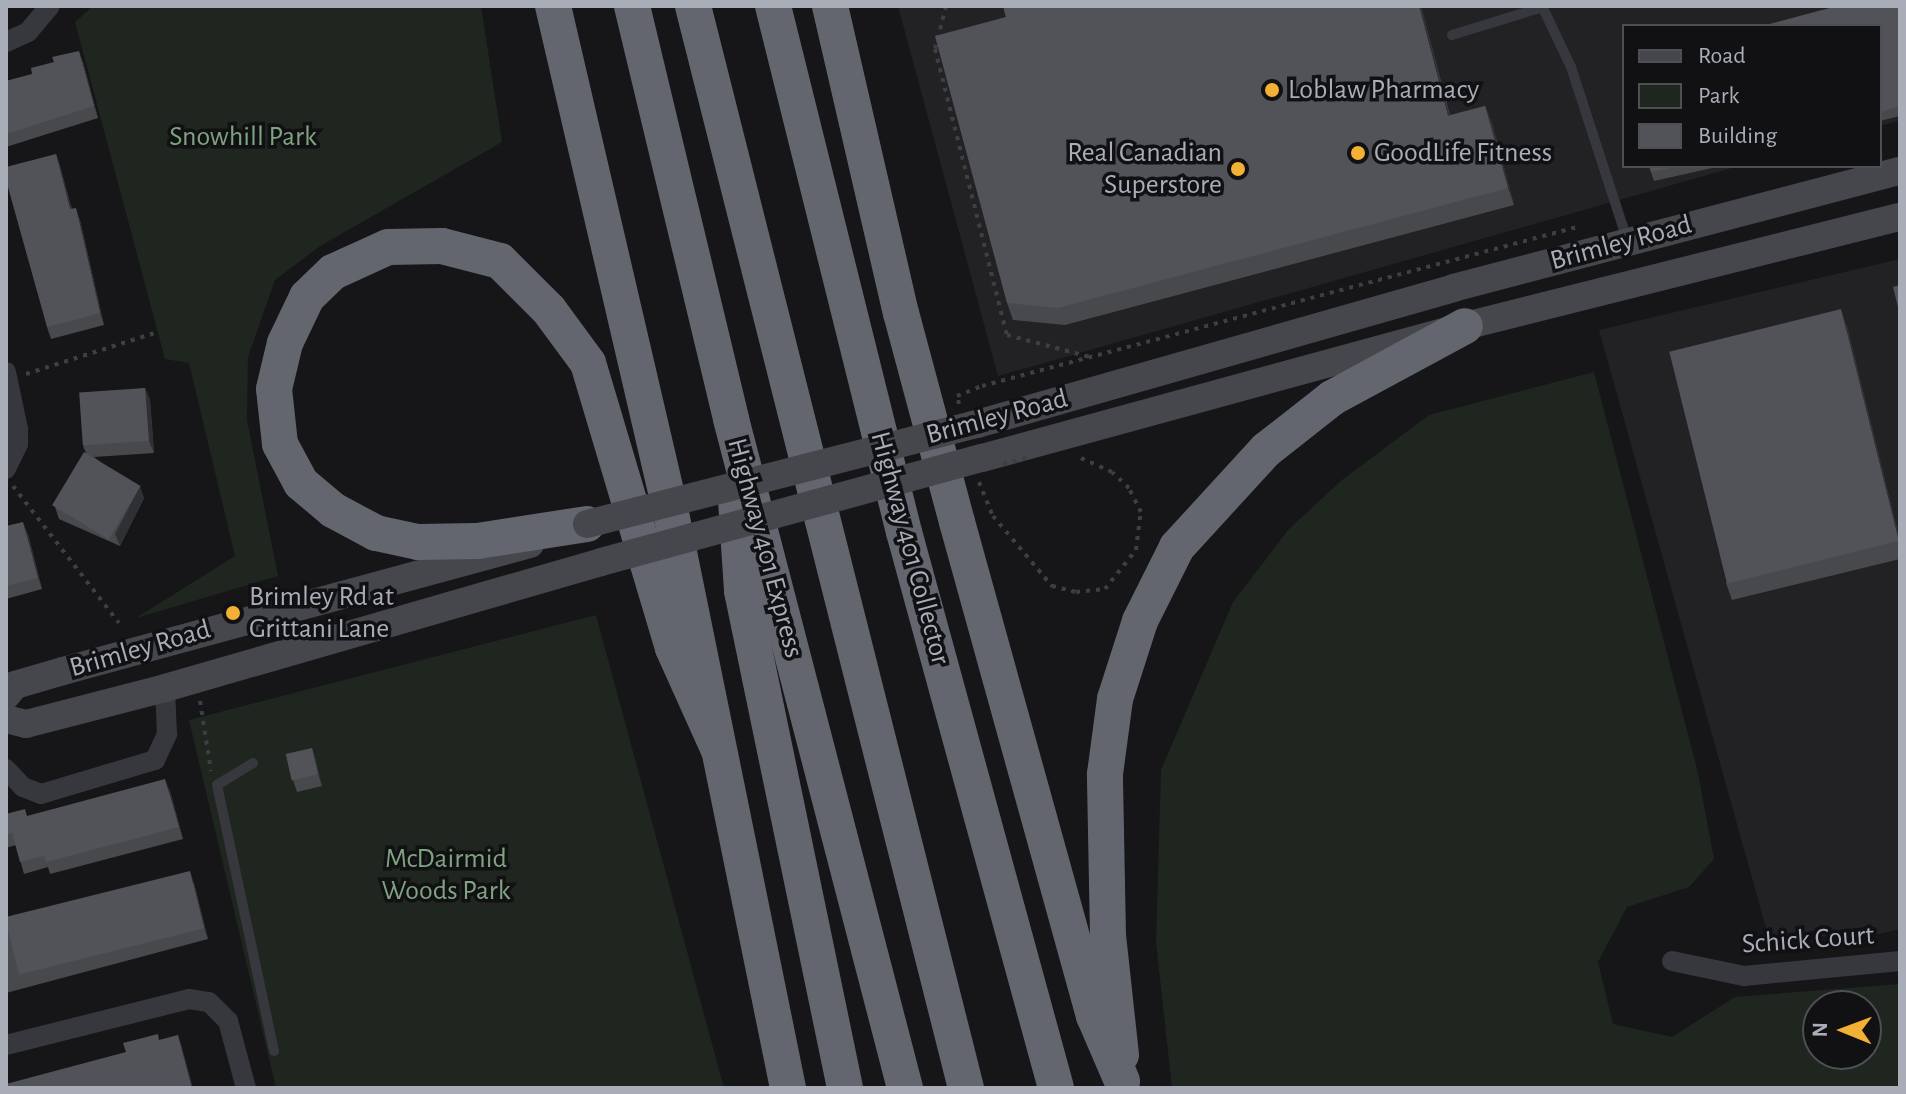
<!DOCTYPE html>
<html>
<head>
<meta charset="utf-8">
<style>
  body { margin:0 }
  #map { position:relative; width:1906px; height:1094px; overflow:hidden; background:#161618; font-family:"Alegreya Sans",sans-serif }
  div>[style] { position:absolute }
  .built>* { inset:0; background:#222225 }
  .green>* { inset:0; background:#1e261f }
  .path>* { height:4px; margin-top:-2px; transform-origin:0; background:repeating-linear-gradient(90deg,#3d3f44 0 4px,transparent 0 10px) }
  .service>* { height:10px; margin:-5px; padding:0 5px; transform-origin:5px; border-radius:5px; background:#37383d }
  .minor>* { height:20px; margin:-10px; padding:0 10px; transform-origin:10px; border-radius:10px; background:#37383d }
  .secondary>* { height:28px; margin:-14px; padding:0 14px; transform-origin:14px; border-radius:14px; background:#45474d }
  .motorway>* { height:36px; margin:-18px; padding:0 18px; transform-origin:18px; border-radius:18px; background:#63666e }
  .path-bridge>* { height:4px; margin-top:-2px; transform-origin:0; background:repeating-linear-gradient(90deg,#3d3f44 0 4px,transparent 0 10px) }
  .secondary-bridge>* { height:28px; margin:-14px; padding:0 14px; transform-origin:14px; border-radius:14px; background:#45474d }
  .wall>* { inset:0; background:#47494d }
  .shaded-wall>* { inset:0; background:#2f3033 }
  .building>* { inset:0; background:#525359; transform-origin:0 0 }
  .dots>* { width:22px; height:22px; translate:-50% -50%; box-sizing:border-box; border:4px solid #111113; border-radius:50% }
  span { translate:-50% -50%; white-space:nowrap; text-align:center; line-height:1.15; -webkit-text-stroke:7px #111113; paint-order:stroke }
  .poi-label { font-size:28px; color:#a8adb8 }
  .left { translate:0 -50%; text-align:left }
  .right { translate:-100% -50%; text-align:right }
  .park-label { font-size:28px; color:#7fa381 }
  .street-label { font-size:28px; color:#a8adb8 }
  .frame { position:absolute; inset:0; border:8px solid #a8adb8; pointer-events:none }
  .legend { position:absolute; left:1622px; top:24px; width:260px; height:144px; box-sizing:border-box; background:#111113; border:2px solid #4d4f55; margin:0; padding:10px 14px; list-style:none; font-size:24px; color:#a8adb8 }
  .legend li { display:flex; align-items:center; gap:16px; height:40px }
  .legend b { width:40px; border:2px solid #4d4f55 }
  .north { position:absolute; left:1802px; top:990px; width:80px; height:80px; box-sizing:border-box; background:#111113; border:2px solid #4d4f55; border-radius:50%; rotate:271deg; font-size:22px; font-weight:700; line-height:32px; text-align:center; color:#a8adb8 }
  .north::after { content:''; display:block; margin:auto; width:28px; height:36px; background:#f2b134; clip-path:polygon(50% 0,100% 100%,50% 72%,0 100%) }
</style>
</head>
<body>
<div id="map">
  <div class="built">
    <i style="clip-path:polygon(898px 6px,1900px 6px,1900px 120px,1880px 126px,1880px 26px,1624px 26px,1624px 166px,1739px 166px,998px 376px)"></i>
    <i style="clip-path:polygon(1900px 259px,1900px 929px,1866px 937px,1768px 935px,1599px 330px)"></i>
  </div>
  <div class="green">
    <i style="clip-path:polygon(93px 6px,481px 6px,502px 142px,320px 246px,275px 280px,248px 357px,247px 420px,278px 576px,136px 618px,235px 556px,189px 363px,165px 359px,75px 22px)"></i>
    <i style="clip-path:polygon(evenodd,1594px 372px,1698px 773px,1714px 859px,1689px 887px,1627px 907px,1598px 962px,1613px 1024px,1672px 1037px,1735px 997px,1900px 984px,1900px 1088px,1172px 1088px,1156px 942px,1161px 770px,1233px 602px,1289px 529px,1342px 480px,1429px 415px,1594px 372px,1866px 1006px,1866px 1054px,1818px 1054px,1818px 1006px,1866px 1006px)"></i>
    <i style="clip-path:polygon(596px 615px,724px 1088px,276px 1088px,189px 720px)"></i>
  </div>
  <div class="path">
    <i style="left:946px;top:6px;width:44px;rotate:104.3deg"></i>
    <i style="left:935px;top:49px;width:295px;rotate:75.9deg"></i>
    <i style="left:1007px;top:335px;width:86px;rotate:14.8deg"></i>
    <i style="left:26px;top:374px;width:139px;rotate:-17.7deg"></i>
    <i style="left:959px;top:404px;width:8px;rotate:-104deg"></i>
    <i style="left:957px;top:396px;width:27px;rotate:-22deg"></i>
    <i style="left:982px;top:386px;width:620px;rotate:-14.96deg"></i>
    <i style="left:979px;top:482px;width:37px;rotate:68deg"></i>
    <i style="left:993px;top:516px;width:92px;rotate:49.9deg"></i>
    <i style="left:1052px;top:586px;width:25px;rotate:14deg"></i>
    <i style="left:1076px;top:592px;width:29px;rotate:-6deg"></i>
    <i style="left:1105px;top:589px;width:50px;rotate:-51.5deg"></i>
    <i style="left:1136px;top:550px;width:38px;rotate:-83deg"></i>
    <i style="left:1141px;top:512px;width:27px;rotate:-117deg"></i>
    <i style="left:1129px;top:488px;width:23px;rotate:-137deg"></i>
    <i style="left:1112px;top:472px;width:37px;rotate:-156deg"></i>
    <i style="left:13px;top:486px;width:173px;rotate:52.3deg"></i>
    <i style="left:200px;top:701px;width:71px;rotate:81.1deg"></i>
  </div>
  <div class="service">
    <i style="left:1542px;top:6px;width:68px;rotate:64.6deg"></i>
    <i style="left:1571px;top:67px;width:181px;rotate:72deg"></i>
    <i style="left:1452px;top:35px;width:95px;rotate:-17.1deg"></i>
    <i style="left:253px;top:763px;width:42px;rotate:148.6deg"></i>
    <i style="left:217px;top:785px;width:272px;rotate:77.9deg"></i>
  </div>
  <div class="minor">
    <i style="left:6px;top:42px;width:24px;rotate:-24deg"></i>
    <i style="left:28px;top:32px;width:34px;rotate:-50deg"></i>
    <i style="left:6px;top:372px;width:58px;rotate:78.1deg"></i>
    <i style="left:18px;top:429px;width:15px;rotate:90deg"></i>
    <i style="left:18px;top:444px;width:28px;rotate:116deg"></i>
    <i style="left:6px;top:769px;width:25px;rotate:47deg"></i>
    <i style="left:23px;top:787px;width:19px;rotate:21deg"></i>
    <i style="left:41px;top:794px;width:119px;rotate:-16.6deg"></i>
    <i style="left:155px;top:760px;width:29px;rotate:-65deg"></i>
    <i style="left:167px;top:734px;width:46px;rotate:-92.5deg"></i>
    <i style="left:1672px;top:961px;width:74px;rotate:11.8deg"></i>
    <i style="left:1744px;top:976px;width:157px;rotate:-5.5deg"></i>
    <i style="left:6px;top:1045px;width:189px;rotate:-14.1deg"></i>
    <i style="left:189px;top:999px;width:20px;rotate:9deg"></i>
    <i style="left:209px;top:1002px;width:27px;rotate:45deg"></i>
    <i style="left:228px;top:1021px;width:69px;rotate:75deg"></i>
  </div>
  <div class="secondary">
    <i style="left:977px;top:424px;width:495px;rotate:-15.9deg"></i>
    <i style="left:1453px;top:288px;width:462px;rotate:-14.7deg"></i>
    <i style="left:982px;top:458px;width:501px;rotate:-15.29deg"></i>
    <i style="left:1465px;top:326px;width:448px;rotate:-14.1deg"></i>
    <i style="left:6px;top:696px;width:14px;rotate:-51deg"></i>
    <i style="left:15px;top:685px;width:50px;rotate:-16.3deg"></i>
    <i style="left:63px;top:671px;width:484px;rotate:-15.2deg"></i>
    <i style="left:6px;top:719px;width:21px;rotate:14deg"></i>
    <i style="left:26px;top:724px;width:144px;rotate:-14.5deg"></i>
    <i style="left:165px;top:688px;width:454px;rotate:-16.1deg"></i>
  </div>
  <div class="motorway">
    <i style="left:553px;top:6px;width:521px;rotate:76.9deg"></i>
    <i style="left:671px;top:513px;width:587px;rotate:78.5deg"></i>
    <i style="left:632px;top:6px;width:425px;rotate:76.5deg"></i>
    <i style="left:731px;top:419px;width:691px;rotate:75.42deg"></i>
    <i style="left:693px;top:6px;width:1116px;rotate:75.84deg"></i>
    <i style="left:773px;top:6px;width:542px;rotate:76.02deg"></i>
    <i style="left:904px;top:532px;width:576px;rotate:74.71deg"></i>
    <i style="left:830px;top:6px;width:315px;rotate:77deg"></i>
    <i style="left:901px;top:313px;width:216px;rotate:75deg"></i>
    <i style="left:957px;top:522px;width:513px;rotate:74.5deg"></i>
    <i style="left:1094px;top:1016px;width:71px;rotate:66.7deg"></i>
    <i style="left:736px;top:500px;width:91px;rotate:86.2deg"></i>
    <i style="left:742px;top:591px;width:508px;rotate:78.29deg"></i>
    <i style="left:587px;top:524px;width:111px;rotate:171.2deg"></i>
    <i style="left:477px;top:541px;width:59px;rotate:179deg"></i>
    <i style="left:418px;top:542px;width:43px;rotate:-167.9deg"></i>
    <i style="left:376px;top:533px;width:49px;rotate:-151.9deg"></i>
    <i style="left:333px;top:510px;width:42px;rotate:-139.8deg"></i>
    <i style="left:301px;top:483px;width:44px;rotate:-118.3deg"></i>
    <i style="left:280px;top:444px;width:55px;rotate:-96.2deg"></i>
    <i style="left:274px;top:389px;width:47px;rotate:-76.6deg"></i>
    <i style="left:285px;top:343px;width:51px;rotate:-64.4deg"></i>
    <i style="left:307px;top:297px;width:36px;rotate:-44deg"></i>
    <i style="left:333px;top:272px;width:60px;rotate:-24.4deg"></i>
    <i style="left:388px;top:247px;width:54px;rotate:-1.1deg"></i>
    <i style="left:442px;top:246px;width:60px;rotate:14.5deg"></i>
    <i style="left:500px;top:261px;width:69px;rotate:45deg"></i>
    <i style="left:549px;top:310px;width:66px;rotate:53.7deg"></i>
    <i style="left:588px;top:363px;width:297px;rotate:73.4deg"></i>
    <i style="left:673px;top:648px;width:110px;rotate:65.8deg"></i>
    <i style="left:1121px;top:1055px;width:120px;rotate:-96.2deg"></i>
    <i style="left:1108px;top:936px;width:162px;rotate:-91.1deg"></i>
    <i style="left:1105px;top:774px;width:76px;rotate:-82.4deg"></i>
    <i style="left:1115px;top:699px;width:82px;rotate:-72.2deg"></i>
    <i style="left:1140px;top:621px;width:83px;rotate:-63.4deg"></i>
    <i style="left:1177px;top:547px;width:132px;rotate:-47.5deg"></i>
    <i style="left:1266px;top:450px;width:84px;rotate:-38.2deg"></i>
    <i style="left:1332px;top:398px;width:151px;rotate:-28.4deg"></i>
  </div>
  <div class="path-bridge">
    <i style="left:1003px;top:464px;width:30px;rotate:-15deg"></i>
  </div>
  <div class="secondary-bridge">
    <i style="left:587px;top:524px;width:403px;rotate:-14.4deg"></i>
    <i style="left:601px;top:562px;width:395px;rotate:-15.3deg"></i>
  </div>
  <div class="wall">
    <i style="clip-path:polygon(1003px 6px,1421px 6px,1450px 115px,1485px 106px,1492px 123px,1514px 205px,1065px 325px,1013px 320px,1007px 303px,1006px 17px)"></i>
    <i style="clip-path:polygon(1900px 6px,1900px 116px,1880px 121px,1880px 26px)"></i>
    <i style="clip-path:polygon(83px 62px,98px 118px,6px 147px,6px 81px)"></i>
    <i style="clip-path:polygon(56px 154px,72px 209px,80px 220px,104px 325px,51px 339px,47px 327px)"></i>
    <i style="clip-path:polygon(1649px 166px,1721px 166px,1654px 181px)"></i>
    <i style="clip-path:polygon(1847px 326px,1900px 541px,1900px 559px,1732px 600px,1726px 583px)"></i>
    <i style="clip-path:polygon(145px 388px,150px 400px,154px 453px,94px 457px,144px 498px,120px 546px,59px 519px,55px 507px,86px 453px,83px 446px)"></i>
    <i style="clip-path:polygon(6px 526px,28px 534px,42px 589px,6px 599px)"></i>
    <i style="clip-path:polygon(312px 748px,322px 786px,297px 792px,293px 780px)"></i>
    <i style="clip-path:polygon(170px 791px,183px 839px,50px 874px,48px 867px,24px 874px,16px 845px,6px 848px,6px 814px,28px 816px)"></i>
    <i style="clip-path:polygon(194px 883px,208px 939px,6px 993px,6px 922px)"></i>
  </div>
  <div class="shaded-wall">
    <i style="clip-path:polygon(1419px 6px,1421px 6px,1454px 133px,1448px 116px)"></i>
    <i style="clip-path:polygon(79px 51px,83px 62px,98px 118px,94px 106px)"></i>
    <i style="clip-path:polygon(1485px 106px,1492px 123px,1514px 205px,1508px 188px)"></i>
    <i style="clip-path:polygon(56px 154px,60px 165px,75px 221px,70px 209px)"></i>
    <i style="clip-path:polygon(76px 208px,80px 220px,104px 325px,100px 313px)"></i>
    <i style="clip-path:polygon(1841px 309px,1847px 326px,1900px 541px,1900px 547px)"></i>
    <i style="clip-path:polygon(145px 388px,150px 400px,154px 453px,149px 441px)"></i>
    <i style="clip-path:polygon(140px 486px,144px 498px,120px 546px,115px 534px)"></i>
    <i style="clip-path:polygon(23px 522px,28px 534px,42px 589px,38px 578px)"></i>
    <i style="clip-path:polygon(312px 748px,316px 759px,322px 786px,318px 774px)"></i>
    <i style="clip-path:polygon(165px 779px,170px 791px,183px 839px,179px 827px)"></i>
    <i style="clip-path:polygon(190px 871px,194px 883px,208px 939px,204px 928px)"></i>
    <i style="clip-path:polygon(178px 1035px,182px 1047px,193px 1088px,192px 1088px)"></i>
  </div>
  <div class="building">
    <i style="clip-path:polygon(1003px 6px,1419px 6px,1448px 116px,1485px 106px,1508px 188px,1058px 308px,1007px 303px,935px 36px,1006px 17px)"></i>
    <i style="clip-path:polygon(1837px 6px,1900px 6px,1900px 106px,1880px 112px,1880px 26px,1762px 26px)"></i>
    <i style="clip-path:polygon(79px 51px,94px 106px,6px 134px,6px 81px,32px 74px,31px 68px,54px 62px,52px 57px)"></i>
    <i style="clip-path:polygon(56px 154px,70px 209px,76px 208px,100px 313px,47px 327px,6px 180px,6px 167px)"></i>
    <i style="clip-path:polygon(1649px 166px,1680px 166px,1651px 172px)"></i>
    <i style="clip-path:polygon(1900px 285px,1900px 315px,1893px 287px)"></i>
    <i style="left:1841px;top:309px;width:239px;height:177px;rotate:76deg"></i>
    <i style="left:145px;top:388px;width:53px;height:66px;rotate:86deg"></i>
    <i style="left:84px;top:452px;width:66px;height:62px;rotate:31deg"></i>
    <i style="clip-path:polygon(23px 522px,38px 578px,6px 586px,6px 526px)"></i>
    <i style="left:312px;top:748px;width:27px;height:27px;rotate:77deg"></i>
    <i style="clip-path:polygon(165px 779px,179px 827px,46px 862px,44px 856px,20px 862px,12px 833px,6px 835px,6px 814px,25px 809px,27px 816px)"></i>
    <i style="left:190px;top:871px;width:59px;height:191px;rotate:76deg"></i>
    <i style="clip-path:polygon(158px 1034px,159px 1040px,178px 1035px,192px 1088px,6px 1088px,6px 1084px,126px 1052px,123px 1043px)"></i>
  </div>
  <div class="dots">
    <i style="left:1272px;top:90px;background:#f2b134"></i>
    <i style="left:1358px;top:153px;background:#f2b134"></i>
    <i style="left:1238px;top:169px;background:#f2b134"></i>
    <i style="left:233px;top:613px;background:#f2b134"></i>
  </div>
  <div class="poi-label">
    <span class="left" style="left:1288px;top:90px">Loblaw Pharmacy</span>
    <span class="right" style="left:1222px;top:169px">Real Canadian<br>Superstore</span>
    <span class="left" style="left:1374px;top:153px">GoodLife Fitness</span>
    <span class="left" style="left:249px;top:613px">Brimley Rd at<br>Grittani Lane</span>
  </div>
  <div class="park-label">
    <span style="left:243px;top:137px">Snowhill Park</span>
    <span style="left:446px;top:875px">McDairmid<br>Woods Park</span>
  </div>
  <div class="street-label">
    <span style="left:1621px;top:243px;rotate:-15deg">Brimley Road</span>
    <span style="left:997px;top:417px;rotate:-15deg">Brimley Road</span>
    <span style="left:765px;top:548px;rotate:75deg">Highway 401 Express</span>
    <span style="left:910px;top:548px;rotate:75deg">Highway 401 Collector</span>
    <span style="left:140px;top:649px;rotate:-16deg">Brimley Road</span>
    <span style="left:1808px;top:940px;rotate:-4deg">Schick Court</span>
  </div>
  <div class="frame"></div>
  <ul class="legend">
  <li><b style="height:10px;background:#45474d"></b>Road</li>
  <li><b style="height:22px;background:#1e261f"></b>Park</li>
  <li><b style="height:22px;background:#525359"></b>Building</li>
  </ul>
  <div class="north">N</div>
</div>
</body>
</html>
